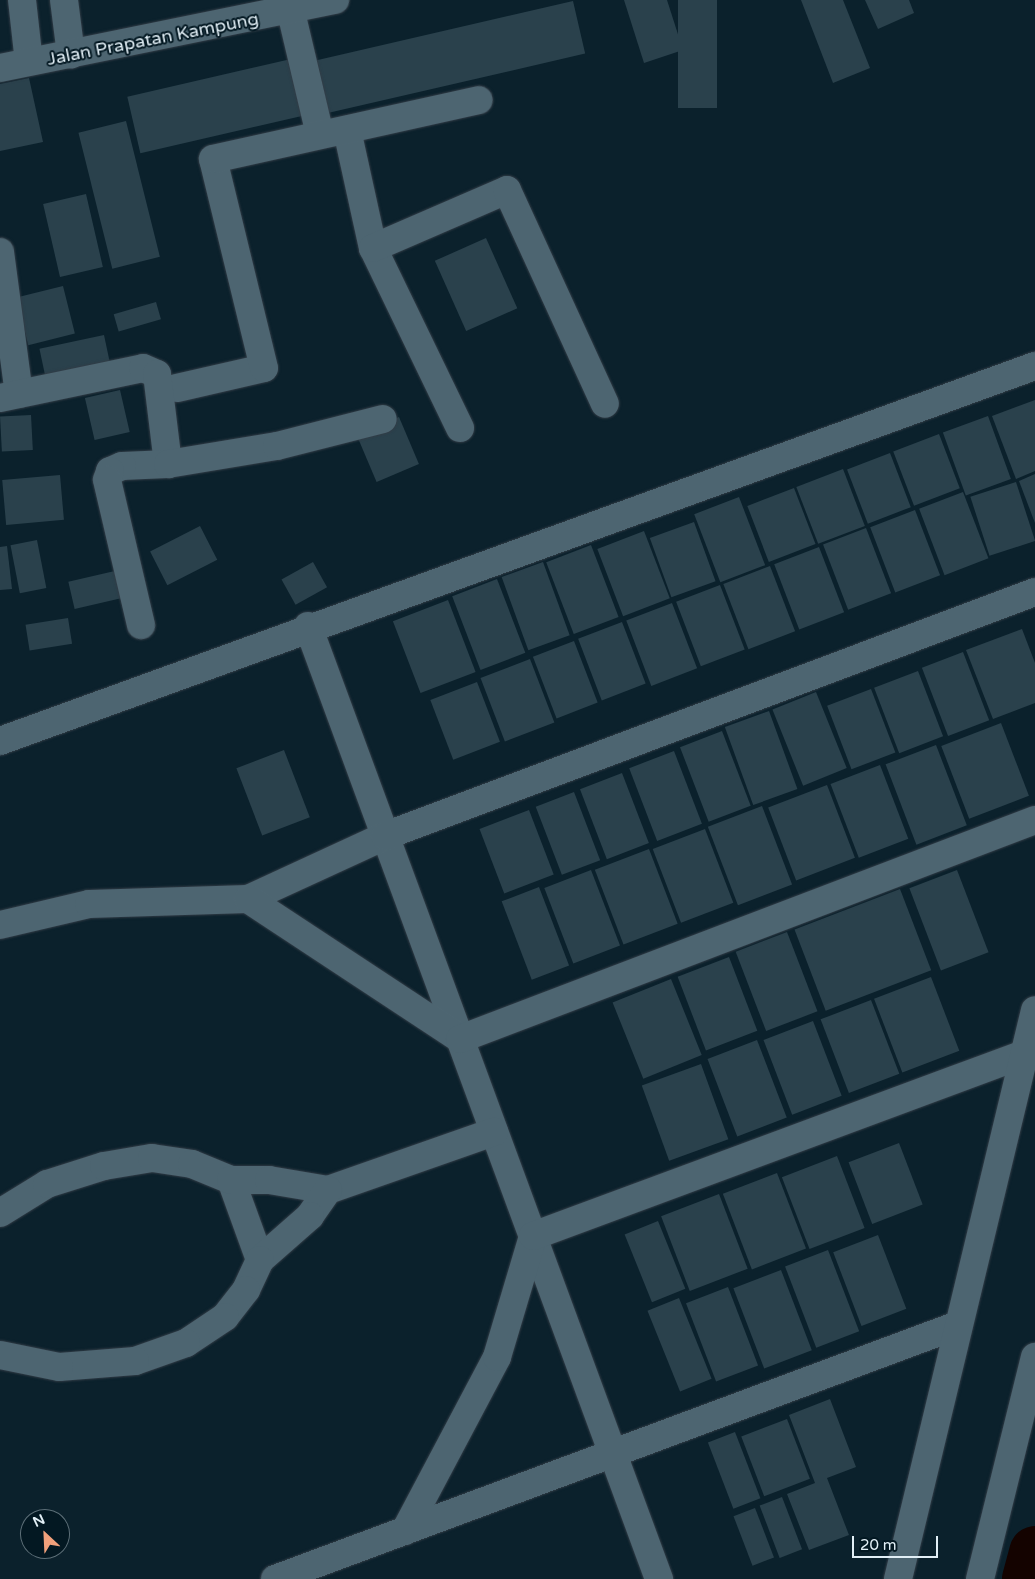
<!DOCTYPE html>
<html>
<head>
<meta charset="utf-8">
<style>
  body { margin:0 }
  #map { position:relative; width:1035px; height:1579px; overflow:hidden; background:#0b212c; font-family:"Varela Round",sans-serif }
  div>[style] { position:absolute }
  .river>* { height:52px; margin:-26px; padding:0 26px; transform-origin:26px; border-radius:26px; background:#140300 }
  .building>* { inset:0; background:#2a414c; transform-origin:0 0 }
  .roads { filter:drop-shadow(0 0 1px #323c46) drop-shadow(0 0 1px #323c46) }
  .minor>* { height:28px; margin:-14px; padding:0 14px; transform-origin:14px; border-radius:14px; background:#4d6571 }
  .tertiary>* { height:28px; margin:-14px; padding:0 14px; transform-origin:14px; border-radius:14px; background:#4d6571 }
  span { translate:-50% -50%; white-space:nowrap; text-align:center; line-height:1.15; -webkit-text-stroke:4px #031822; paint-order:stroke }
  .street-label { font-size:18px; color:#e2eff6 }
  .north { position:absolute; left:20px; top:1509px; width:50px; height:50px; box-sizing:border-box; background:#031822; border:1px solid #5c6e77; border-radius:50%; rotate:335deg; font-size:14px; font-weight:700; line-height:20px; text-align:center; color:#e2eff6 }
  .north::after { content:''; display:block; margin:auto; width:18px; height:22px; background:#f1a17c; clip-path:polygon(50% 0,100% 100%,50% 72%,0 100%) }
  .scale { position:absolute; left:852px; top:1536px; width:86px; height:22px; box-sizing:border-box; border:2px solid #e2eff6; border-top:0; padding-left:6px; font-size:15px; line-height:18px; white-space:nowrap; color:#e2eff6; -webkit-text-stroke:4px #031822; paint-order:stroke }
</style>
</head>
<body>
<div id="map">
  <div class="river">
    <i style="left:1028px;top:1579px;width:28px;rotate:-75deg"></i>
  </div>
  <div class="building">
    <i style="clip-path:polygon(624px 0,667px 0,683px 50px,644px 63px)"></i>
    <i style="left:678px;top:0;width:39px;height:108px"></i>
    <i style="clip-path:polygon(801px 0,843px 0,870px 68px,833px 83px)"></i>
    <i style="clip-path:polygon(865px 0,909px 0,914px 13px,878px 29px)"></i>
    <i style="left:573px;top:1px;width:54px;height:263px;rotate:77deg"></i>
    <i style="left:291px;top:59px;width:58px;height:168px;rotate:77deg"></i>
    <i style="clip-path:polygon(29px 78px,43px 142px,0 151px,0 84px)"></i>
    <i style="left:126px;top:121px;width:140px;height:49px;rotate:76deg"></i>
    <i style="left:86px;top:194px;width:75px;height:44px;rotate:77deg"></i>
    <i style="left:486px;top:238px;width:77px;height:56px;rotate:66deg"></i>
    <i style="left:63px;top:286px;width:49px;height:48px;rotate:76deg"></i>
    <i style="left:156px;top:302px;width:18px;height:44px;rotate:74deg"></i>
    <i style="left:104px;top:335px;width:34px;height:66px;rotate:78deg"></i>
    <i style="left:120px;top:390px;width:43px;height:36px;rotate:77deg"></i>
    <i style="clip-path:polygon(1035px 400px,1035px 471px,1016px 479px,992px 416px)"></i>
    <i style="left:31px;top:415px;width:35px;height:31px;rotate:87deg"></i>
    <i style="left:988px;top:416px;width:67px;height:48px;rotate:70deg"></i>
    <i style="left:399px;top:417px;width:51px;height:46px;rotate:67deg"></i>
    <i style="left:939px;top:434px;width:58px;height:49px;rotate:69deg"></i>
    <i style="left:890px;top:453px;width:58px;height:46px;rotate:69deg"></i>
    <i style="left:843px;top:469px;width:61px;height:50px;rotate:69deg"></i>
    <i style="clip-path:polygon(1035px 474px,1035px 523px,1019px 481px)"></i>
    <i style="left:60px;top:475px;width:45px;height:58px;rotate:85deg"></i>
    <i style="left:1016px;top:482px;width:62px;height:48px;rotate:72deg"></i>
    <i style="left:794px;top:488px;width:60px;height:50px;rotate:69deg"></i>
    <i style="left:963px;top:492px;width:71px;height:47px;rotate:69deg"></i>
    <i style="left:739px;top:497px;width:73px;height:48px;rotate:69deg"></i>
    <i style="left:915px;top:510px;width:70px;height:48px;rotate:69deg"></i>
    <i style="left:694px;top:522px;width:63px;height:47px;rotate:70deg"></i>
    <i style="left:200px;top:526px;width:38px;height:56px;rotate:63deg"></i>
    <i style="left:866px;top:528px;width:70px;height:46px;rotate:69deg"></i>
    <i style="left:644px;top:531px;width:72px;height:50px;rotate:69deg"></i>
    <i style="left:37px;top:540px;width:49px;height:27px;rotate:79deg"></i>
    <i style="left:591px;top:545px;width:77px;height:48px;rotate:69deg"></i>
    <i style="clip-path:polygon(7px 546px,12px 589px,0 590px,0 547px)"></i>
    <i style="left:819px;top:547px;width:70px;height:48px;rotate:69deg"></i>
    <i style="left:313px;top:562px;width:29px;height:36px;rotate:61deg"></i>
    <i style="left:543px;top:562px;width:78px;height:44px;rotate:70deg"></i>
    <i style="left:770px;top:566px;width:70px;height:50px;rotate:69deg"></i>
    <i style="left:119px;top:570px;width:28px;height:52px;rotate:77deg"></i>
    <i style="left:497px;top:579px;width:79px;height:48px;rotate:69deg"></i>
    <i style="left:720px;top:585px;width:69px;height:47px;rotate:69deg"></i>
    <i style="left:448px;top:600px;width:77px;height:59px;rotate:69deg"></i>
    <i style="left:672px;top:603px;width:70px;height:49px;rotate:69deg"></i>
    <i style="left:68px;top:618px;width:26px;height:43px;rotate:81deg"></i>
    <i style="left:622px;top:622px;width:66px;height:47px;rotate:69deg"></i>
    <i style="clip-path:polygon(1022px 629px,1035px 663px,1035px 703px,993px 719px,966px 650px)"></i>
    <i style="left:574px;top:641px;width:66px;height:44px;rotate:69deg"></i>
    <i style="left:963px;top:652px;width:73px;height:44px;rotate:69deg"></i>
    <i style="left:530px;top:659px;width:68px;height:53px;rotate:69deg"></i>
    <i style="left:918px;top:671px;width:70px;height:47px;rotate:69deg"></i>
    <i style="left:477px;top:682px;width:64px;height:50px;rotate:69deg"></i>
    <i style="left:871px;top:689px;width:68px;height:47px;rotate:69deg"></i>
    <i style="left:816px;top:692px;width:82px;height:47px;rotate:68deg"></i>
    <i style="left:769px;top:711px;width:83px;height:47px;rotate:70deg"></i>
    <i style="left:1001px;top:723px;width:78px;height:64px;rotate:69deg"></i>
    <i style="left:722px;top:731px;width:80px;height:45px;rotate:69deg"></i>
    <i style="left:936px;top:745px;width:86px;height:54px;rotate:69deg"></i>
    <i style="left:284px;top:750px;width:72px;height:51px;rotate:69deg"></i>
    <i style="left:674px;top:751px;width:78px;height:48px;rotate:69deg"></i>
    <i style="left:880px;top:765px;width:79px;height:53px;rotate:69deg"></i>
    <i style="left:622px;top:773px;width:75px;height:45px;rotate:69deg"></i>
    <i style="left:827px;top:785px;width:78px;height:63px;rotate:69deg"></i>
    <i style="left:574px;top:792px;width:73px;height:41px;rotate:69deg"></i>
    <i style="left:762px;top:806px;width:84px;height:58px;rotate:69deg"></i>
    <i style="left:529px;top:810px;width:69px;height:53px;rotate:69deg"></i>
    <i style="left:705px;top:829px;width:79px;height:56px;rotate:69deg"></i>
    <i style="left:649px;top:849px;width:80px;height:58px;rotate:69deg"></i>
    <i style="left:591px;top:870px;width:81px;height:50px;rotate:69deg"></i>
    <i style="left:957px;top:870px;width:88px;height:51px;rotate:69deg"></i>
    <i style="left:539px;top:887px;width:84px;height:40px;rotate:69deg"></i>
    <i style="left:900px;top:889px;width:87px;height:113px;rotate:69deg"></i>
    <i style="left:787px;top:932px;width:85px;height:55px;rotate:69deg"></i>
    <i style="left:729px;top:957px;width:79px;height:55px;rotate:69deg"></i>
    <i style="left:931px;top:977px;width:79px;height:61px;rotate:69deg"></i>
    <i style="left:671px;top:979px;width:82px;height:63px;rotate:68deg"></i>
    <i style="left:871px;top:1000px;width:79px;height:54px;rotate:69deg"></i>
    <i style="left:813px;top:1021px;width:80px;height:53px;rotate:69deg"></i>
    <i style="left:757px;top:1040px;width:83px;height:53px;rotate:69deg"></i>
    <i style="left:701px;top:1064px;width:80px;height:63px;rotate:70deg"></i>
    <i style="left:899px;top:1143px;width:66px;height:54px;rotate:69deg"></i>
    <i style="left:837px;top:1156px;width:77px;height:59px;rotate:69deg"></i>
    <i style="left:777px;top:1173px;width:81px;height:58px;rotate:69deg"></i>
    <i style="left:719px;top:1194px;width:80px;height:62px;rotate:69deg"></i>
    <i style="left:658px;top:1221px;width:73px;height:36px;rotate:68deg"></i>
    <i style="left:878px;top:1235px;width:79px;height:48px;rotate:69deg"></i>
    <i style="left:828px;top:1250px;width:87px;height:46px;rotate:69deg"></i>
    <i style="left:781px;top:1270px;width:86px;height:51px;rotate:69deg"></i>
    <i style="left:728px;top:1287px;width:84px;height:45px;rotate:69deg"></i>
    <i style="left:679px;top:1298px;width:87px;height:34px;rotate:68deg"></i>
    <i style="clip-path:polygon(830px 1399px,856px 1467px,827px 1478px,849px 1535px,809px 1550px,787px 1494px,815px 1483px,789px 1415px)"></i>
    <i style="left:787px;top:1419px;width:64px;height:49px;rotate:69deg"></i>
    <i style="left:735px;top:1432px;width:71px;height:29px;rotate:69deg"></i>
    <i style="left:782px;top:1497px;width:56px;height:24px;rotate:69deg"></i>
    <i style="left:755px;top:1508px;width:53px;height:23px;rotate:69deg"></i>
  </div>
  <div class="roads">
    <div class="minor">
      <i style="left:22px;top:0;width:62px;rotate:83.6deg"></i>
      <i style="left:64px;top:0;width:55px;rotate:82.7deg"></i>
      <i style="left:291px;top:12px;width:126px;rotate:76.7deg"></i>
      <i style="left:347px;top:130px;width:121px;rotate:77.6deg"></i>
      <i style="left:373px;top:248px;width:200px;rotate:64.2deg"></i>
      <i style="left:373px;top:248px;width:146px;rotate:-23.4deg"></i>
      <i style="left:507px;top:190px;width:235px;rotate:65.4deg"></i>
      <i style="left:0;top:252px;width:143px;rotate:82.4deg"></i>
      <i style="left:177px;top:388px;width:89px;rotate:-12.9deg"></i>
      <i style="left:264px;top:368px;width:215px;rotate:-103.7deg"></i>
      <i style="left:213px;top:159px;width:272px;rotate:-12.5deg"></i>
      <i style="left:0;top:398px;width:146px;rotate:-11.8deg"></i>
      <i style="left:143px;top:368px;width:15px;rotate:23deg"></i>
      <i style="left:157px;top:374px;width:91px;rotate:83deg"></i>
      <i style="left:168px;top:464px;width:46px;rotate:177.5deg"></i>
      <i style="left:122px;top:466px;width:13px;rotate:157deg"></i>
      <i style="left:110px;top:471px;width:9px;rotate:108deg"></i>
      <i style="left:107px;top:480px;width:149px;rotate:76.8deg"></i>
      <i style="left:168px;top:464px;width:110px;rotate:-9.4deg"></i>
      <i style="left:277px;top:446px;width:109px;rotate:-14.3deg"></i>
      <i style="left:308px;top:626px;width:1016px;rotate:69.78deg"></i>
      <i style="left:0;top:741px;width:1101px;rotate:-19.92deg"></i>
      <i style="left:248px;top:899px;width:151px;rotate:-24.7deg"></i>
      <i style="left:385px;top:836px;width:694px;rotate:-20.58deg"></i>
      <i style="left:0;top:925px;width:91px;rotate:-13.3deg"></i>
      <i style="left:89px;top:904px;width:159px;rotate:-1.8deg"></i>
      <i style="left:248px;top:899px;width:254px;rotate:33.4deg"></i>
      <i style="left:460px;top:1039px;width:615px;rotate:-20.85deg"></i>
      <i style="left:231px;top:1180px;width:85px;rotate:70.1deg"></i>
      <i style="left:328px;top:1190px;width:176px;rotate:-19.3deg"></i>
      <i style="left:0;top:1213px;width:55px;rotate:-31.7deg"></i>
      <i style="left:47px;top:1184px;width:60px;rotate:-17.5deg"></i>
      <i style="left:104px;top:1166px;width:49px;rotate:-9.5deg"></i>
      <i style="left:152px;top:1158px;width:40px;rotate:8.5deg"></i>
      <i style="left:192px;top:1164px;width:42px;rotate:22.3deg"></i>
      <i style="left:231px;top:1180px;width:38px"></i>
      <i style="left:269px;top:1180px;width:60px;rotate:9.6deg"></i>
      <i style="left:328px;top:1190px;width:32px;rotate:125deg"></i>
      <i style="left:310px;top:1216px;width:67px;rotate:138.7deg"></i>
      <i style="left:260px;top:1260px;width:33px;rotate:115deg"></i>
      <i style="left:246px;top:1290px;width:34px;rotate:128deg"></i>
      <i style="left:225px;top:1317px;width:47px;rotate:146.3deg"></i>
      <i style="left:186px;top:1343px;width:54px;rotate:160.6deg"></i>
      <i style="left:135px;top:1361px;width:76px;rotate:175.5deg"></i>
      <i style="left:59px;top:1367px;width:60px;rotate:-168.5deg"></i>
      <i style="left:405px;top:1531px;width:197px;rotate:-62.1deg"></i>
      <i style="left:497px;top:1357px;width:126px;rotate:-73.4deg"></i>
      <i style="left:533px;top:1236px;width:524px;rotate:-20.34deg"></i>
      <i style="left:275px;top:1579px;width:729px;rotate:-20.4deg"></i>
      <i style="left:898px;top:1579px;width:585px;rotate:-76.46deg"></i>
    </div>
    <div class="tertiary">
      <i style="left:0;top:68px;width:342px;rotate:-11.5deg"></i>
      <i style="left:980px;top:1579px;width:229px;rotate:-76.1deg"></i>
    </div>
  </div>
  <div class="street-label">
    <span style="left:153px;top:39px;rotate:-11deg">Jalan Prapatan Kampung</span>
  </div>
  <div class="north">N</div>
  <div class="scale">20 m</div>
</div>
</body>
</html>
